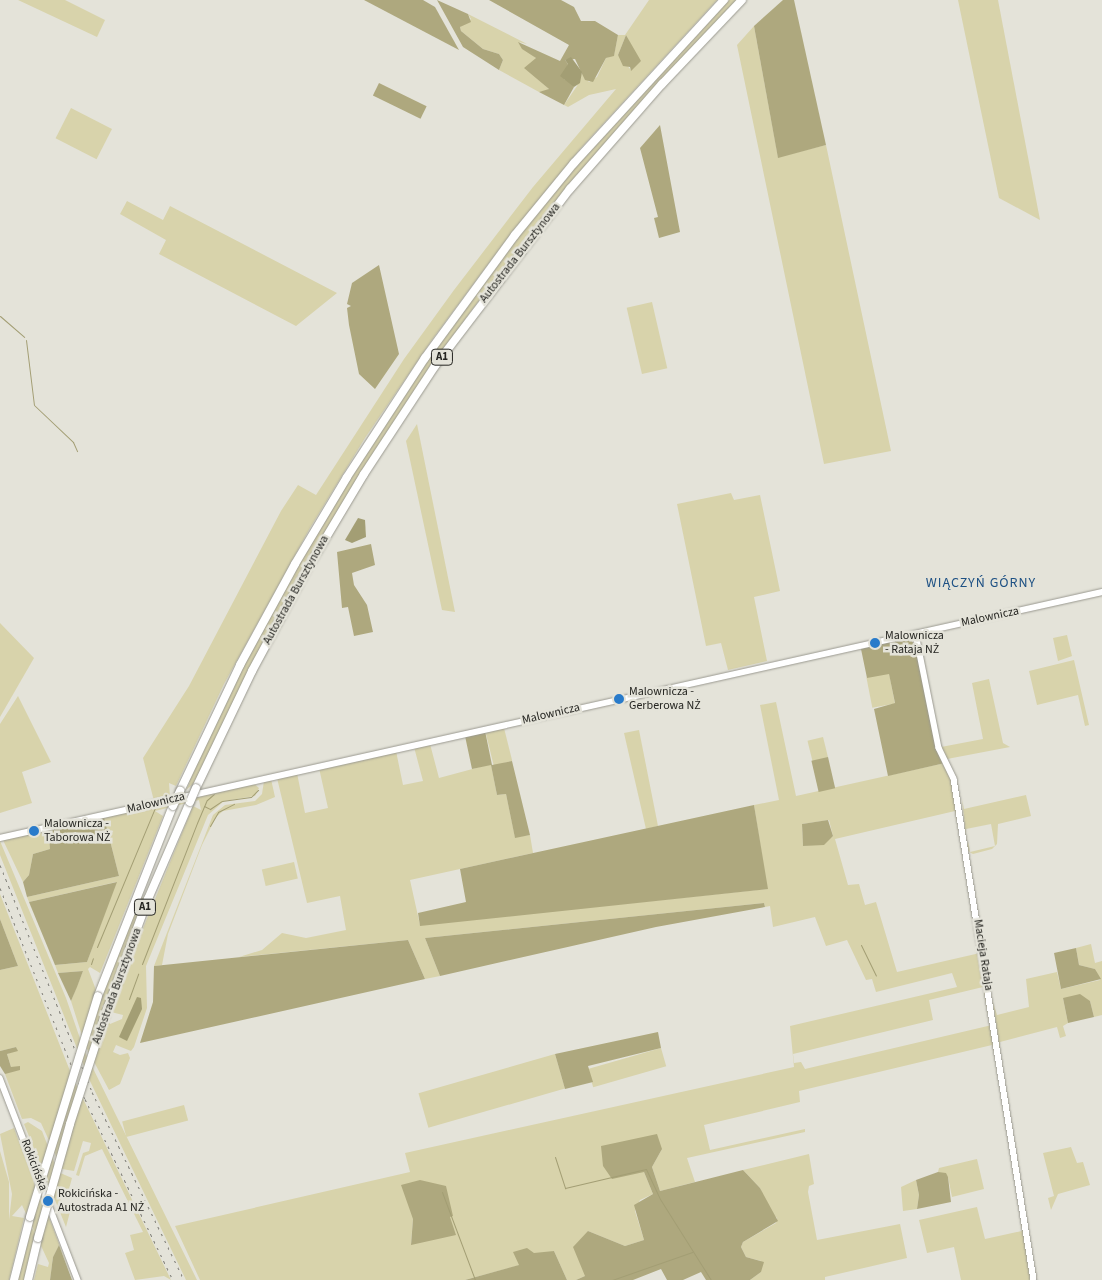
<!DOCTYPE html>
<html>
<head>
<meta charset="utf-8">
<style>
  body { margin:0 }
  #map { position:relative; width:1102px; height:1280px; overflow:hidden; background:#e4e3d9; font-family:"Source Sans 3",sans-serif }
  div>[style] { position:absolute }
  .green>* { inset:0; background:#d8d3ab; transform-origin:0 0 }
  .forest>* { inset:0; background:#aea87e; transform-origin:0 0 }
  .water>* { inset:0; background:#a39e74 }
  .stream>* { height:1px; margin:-0.5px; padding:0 0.5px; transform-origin:0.5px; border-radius:0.5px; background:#a39e74 }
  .roads { filter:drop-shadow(0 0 1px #9a9990) drop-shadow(0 0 1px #9a9990) }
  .secondary>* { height:5.5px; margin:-2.75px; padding:0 2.75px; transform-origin:2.75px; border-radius:2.75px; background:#fff }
  .highway>* { height:8px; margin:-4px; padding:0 4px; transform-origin:4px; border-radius:4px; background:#fff }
  .rail>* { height:1px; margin-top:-0.5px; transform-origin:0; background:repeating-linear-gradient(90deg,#82817a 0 2.5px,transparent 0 7.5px) }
  .bridges { filter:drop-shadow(0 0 1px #9a9990) drop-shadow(0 0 1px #9a9990) }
  .highway-bridge>* { height:8px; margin:-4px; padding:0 4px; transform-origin:4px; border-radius:4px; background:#fff }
  .dots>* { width:14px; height:14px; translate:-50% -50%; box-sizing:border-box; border:2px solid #e4e3d9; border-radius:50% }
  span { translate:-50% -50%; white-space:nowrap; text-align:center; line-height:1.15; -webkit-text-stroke:5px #e4e3d9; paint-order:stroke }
  .shield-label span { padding:1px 4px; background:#e4e3d9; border:1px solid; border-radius:4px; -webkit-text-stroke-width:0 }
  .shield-label { font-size:11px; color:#262622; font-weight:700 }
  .street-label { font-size:12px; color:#262622 }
  .poi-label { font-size:12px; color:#262622 }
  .left { translate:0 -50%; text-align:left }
  .neighbourhood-label { font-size:14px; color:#1e5184; letter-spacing:1px }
</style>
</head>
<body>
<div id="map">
  <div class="green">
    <i style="clip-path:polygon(18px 0,65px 0,105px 20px,97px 37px)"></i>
    <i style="clip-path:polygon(evenodd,649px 0,717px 0,581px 148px,512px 232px,434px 337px,365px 438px,310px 528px,224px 684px,176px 786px,169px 783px,170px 797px,154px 801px,143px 758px,189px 686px,281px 511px,298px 485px,316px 495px,404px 359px,454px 290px,533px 187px,616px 89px,589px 95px,568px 107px,564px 105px,577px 86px,582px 72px,589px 82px,597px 77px,606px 58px,614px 55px,618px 35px,625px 35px,649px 0,626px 35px,636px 55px,631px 70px,618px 55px,626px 35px)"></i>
    <i style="clip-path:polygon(728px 0,739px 0,657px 84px,563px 192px,474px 307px,421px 382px,242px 685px,195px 782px,186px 790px,190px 782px,187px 780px,235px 682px,278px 599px,345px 484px,438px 343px,527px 226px,592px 146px)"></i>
    <i style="clip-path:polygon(958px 0,998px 0,1040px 220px,999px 198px)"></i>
    <i style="clip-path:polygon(468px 14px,527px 44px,519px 42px,536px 58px,529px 71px,549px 89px,547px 91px,539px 92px,499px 70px,503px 60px,499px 54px,483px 49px,461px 31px,460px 27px,471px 19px)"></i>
    <i style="clip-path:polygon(754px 26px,778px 157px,826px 145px,891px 451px,824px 464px,737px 45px)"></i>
    <i style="left:71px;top:108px;width:46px;height:34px;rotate:27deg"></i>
    <i style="clip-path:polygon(127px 201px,163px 220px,170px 206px,337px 293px,296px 326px,159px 254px,166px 240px,120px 214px)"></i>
    <i style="left:652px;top:302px;width:68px;height:26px;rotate:77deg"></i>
    <i style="clip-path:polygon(417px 424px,455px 612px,442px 610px,406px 441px)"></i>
    <i style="clip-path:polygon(731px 493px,734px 500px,760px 495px,780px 591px,754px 597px,767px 661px,728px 670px,721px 643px,706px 646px,677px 504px)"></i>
    <i style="clip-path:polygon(0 623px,34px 658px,0 717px)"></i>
    <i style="clip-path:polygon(1067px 635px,1072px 656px,1075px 655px,1058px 661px,1053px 638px)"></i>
    <i style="clip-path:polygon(1074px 660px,1089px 725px,1085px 726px,1078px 695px,1037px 705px,1029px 671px)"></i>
    <i style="left:889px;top:673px;width:31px;height:23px;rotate:79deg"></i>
    <i style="clip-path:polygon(989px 679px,1003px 743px,1010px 747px,947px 759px,941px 747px,983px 739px,972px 683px)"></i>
    <i style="clip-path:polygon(18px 696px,51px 762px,22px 772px,32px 803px,0 813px,0 724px)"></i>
    <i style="clip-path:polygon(evenodd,776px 702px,796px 796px,945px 763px,953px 779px,960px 821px,957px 821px,955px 811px,835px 839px,848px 885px,859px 884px,865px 905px,876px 902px,897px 972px,980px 953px,990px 1011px,988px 1014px,983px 987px,929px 1000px,933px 1020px,793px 1054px,794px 1063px,801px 1062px,805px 1069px,992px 1025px,998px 1065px,992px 1045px,799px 1091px,800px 1102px,704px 1125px,710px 1150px,805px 1129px,805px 1132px,687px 1158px,695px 1182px,660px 1191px,652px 1167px,662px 1149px,644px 1172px,653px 1194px,640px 1200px,635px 1211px,644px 1240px,625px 1246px,588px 1231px,585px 1276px,576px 1280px,567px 1280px,554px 1251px,520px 1265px,465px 1280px,200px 1280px,175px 1226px,410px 1172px,405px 1153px,794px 1067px,790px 1026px,957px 987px,952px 973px,876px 992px,872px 979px,866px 980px,847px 940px,826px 946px,815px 917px,773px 927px,770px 906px,765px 907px,764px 903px,425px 938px,440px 976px,425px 979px,408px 940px,239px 957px,262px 950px,282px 933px,306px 938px,346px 930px,340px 896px,307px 903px,277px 778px,297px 773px,305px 813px,328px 808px,319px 768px,396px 751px,403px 785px,423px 781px,414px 747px,430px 744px,439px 778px,491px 764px,497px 795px,506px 794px,515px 837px,530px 835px,533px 853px,410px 880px,420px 925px,767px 889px,754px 805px,779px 800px,760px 705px,776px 702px,829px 820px,833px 836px,825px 842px,803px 846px,802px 824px,829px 820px,776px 702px,452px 1216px,450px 1217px,411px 1244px,413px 1219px,452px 1216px)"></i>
    <i style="left:504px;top:728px;width:34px;height:19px;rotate:76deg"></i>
    <i style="clip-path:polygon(639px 730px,658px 826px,646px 829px,624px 733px)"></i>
    <i style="left:823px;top:737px;width:21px;height:16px;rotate:76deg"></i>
    <i style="clip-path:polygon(271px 779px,275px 797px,256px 805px,223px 811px,216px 817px,202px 845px,168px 934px,162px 965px,154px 966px,213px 815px,225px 805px,255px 801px,262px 794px,264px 781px)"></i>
    <i style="clip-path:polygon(evenodd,253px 783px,259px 788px,255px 796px,224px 801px,208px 815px,146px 966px,147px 1008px,134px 1047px,131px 1051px,116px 1045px,113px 1052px,120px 1055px,128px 1053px,130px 1058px,120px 1084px,109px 1090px,85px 1045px,71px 1001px,83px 971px,58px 973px,55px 965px,87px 962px,116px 882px,29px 902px,27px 897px,119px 876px,104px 817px,253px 783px,199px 800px,201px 810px,193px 806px,124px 975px,111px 1012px,123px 1015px,122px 1019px,110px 1024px,102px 1006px,107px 1003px,146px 899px,138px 896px,101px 994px,101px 1003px,88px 969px,90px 967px,100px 973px,163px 816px,155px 811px,199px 800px)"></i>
    <i style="clip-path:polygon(1026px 795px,1031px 816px,998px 824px,997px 844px,992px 849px,973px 854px,971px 853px,967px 850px,968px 841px,970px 852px,995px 846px,991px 824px,966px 829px,966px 837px,962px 799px,964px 809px)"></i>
    <i style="clip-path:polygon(48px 829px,50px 849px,33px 854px,29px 875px,23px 882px,3px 840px)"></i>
    <i style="clip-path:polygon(0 841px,66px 998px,84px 1050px,197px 1280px,186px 1280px,90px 1081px,0 855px)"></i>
    <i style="left:294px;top:862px;width:17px;height:33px;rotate:77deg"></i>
    <i style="clip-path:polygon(0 894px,72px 1076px,171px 1280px,164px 1276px,135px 1280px,125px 1253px,134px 1250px,130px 1235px,143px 1232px,102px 1149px,85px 1156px,79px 1176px,76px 1175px,83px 1153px,89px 1151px,91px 1143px,83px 1141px,74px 1171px,62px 1169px,41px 1123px,31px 1118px,22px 1119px,5px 1074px,11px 1067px,7px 1054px,17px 1050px,16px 1047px,0 1051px,0 970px,18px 966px,0 919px)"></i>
    <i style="clip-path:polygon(1091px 944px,1095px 963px,1102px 961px,1102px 1015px,1094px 1017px,1090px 1001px,1063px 998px,1068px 1023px,1063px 1026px,1066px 1036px,1060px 1038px,1057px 1027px,1000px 1042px,1000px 1051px,993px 1002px,997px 1015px,1029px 1007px,1026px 979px,1057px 972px,1061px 989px,1100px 980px,1095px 969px,1079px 965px,1076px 948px)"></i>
    <i style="left:661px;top:1048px;width:19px;height:76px;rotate:74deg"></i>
    <i style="left:555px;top:1054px;width:36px;height:142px;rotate:74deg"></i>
    <i style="left:184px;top:1105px;width:16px;height:64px;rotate:75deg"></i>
    <i style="clip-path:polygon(28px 1122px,42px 1131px,58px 1172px,72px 1178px,68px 1193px,62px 1197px,59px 1204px,67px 1207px,72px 1204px,66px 1227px,24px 1124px)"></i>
    <i style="clip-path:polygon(14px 1128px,39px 1197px,50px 1220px,73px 1280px,59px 1245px,53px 1257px,50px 1280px,34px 1280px,38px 1264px,48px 1267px,49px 1263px,22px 1205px,12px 1216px,24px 1218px,9px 1280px,0 1280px,0 1151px,9px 1182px,9px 1220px,12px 1194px,0 1134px)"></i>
    <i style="clip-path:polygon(1071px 1147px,1077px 1163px,1083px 1162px,1090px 1185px,1058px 1194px,1051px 1210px,1048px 1198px,1054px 1196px,1043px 1153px)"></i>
    <i style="clip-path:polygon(809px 1154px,814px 1184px,809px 1186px,808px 1192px,817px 1240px,900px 1224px,907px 1258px,825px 1277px,825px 1280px,750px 1280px,761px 1272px,761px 1261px,746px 1257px,741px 1247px,743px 1242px,776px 1223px,777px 1218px,771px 1213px,760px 1188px,743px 1170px)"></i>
    <i style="clip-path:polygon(977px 1159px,984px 1189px,952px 1197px,948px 1177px,938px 1172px,939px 1168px)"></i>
    <i style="clip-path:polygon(916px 1180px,919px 1195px,917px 1209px,903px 1211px,901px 1187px)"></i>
    <i style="clip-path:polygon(977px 1207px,985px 1239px,1022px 1231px,1021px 1221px,1024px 1222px,1031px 1280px,961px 1280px,954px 1247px,927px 1253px,919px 1220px)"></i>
    <i style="clip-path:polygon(33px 1229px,36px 1236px,25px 1280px,17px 1280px,29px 1231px)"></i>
  </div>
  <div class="forest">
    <i style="clip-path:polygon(364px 0,423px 0,435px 7px,459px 50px)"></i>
    <i style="clip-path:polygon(437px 0,468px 14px,471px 22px,460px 27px,461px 31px,483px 49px,499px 54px,503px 60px,499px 70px,463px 47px)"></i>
    <i style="clip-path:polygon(489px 0,561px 0,574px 7px,581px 21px,595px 21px,618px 35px,614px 56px,606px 58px,593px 82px,585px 80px,575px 59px,565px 60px,568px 64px,564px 79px,571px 82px,574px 87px,564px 105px,539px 92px,549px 89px,524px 68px,536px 58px,522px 49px,518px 42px,560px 61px,569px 45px)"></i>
    <i style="clip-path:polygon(783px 0,794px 0,826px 145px,778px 158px,754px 26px)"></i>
    <i style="clip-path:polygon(626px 35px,641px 61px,631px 71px,630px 67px,623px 66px,618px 55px)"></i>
    <i style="left:379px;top:83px;width:53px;height:14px;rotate:26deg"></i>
    <i style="clip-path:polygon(660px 125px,680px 232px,659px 238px,654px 218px,658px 217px,640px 148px)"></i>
    <i style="clip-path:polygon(379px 265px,399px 354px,375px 389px,359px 374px,349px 325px,347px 308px,351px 306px,347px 304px,352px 283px)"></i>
    <i style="clip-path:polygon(371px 544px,375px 565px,352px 573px,354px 585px,367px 605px,373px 632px,354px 636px,348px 607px,342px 608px,337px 552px)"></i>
    <i style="clip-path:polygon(909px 637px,917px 648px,945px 763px,888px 776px,874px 709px,895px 703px,889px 674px,867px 678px,861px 649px)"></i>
    <i style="clip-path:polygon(485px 731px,492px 765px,512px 761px,530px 835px,515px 838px,506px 794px,497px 795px,491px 765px,472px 769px,465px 736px)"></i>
    <i style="left:828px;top:757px;width:32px;height:17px;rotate:77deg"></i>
    <i style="clip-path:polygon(754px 805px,768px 889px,420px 926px,418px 913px,466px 902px,460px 869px)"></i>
    <i style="clip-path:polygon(104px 817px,119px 876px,27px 897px,23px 882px,29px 875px,33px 854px,50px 849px,48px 829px)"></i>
    <i style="clip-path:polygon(828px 820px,833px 836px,824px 845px,803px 846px,802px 824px)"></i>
    <i style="clip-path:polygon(117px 882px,87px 962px,55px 965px,29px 902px)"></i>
    <i style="clip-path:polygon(764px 903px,765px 907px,656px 927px,440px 976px,425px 938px)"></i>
    <i style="clip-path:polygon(0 919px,18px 966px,0 970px)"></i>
    <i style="clip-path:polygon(408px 940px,425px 979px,140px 1043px,153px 1002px,154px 966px)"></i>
    <i style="clip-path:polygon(1076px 948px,1079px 965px,1095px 969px,1101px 979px,1061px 989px,1054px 953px)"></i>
    <i style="clip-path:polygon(83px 971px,77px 987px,71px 1001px,58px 973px)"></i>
    <i style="clip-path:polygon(1080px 994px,1090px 1001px,1094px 1017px,1068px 1023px,1063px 998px)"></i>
    <i style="clip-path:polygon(658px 1032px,661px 1048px,588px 1066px,593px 1082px,565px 1089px,555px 1054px)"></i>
    <i style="clip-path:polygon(16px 1047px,18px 1051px,7px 1054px,11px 1067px,20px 1066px,20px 1070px,5px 1074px,0 1066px,0 1051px)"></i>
    <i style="clip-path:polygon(657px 1134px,662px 1149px,652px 1167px,660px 1191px,743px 1170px,760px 1188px,778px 1221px,743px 1242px,741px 1247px,746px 1257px,764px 1262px,761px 1272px,750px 1280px,706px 1280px,701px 1272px,683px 1280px,667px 1280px,661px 1269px,633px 1280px,576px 1280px,585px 1276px,573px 1247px,588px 1231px,625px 1246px,644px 1240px,634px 1205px,653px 1194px,644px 1172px,612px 1179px,603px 1166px,601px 1146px)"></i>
    <i style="clip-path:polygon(938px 1172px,946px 1173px,948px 1177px,951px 1202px,917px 1209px,919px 1195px,916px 1180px)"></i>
    <i style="clip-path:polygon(420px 1180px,446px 1186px,453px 1216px,450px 1217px,456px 1235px,411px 1245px,413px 1219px,401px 1185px)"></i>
    <i style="clip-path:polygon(59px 1245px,72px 1280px,50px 1280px,53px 1257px)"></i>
    <i style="clip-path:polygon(527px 1248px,534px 1253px,554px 1251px,567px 1280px,465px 1280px,519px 1265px,513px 1252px)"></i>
  </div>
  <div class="water">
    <i style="clip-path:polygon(571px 57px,582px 72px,580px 83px,574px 87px,560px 76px,568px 64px,565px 60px)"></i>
    <i style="clip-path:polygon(358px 518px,365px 520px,366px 537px,352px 543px,345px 540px)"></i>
    <i style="clip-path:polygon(137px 997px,141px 998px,142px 1009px,127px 1041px,119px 1037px)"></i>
  </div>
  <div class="stream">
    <i style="left:0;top:316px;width:32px;rotate:41deg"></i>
    <i style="left:26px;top:340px;width:65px;rotate:83deg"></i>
    <i style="left:34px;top:405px;width:54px;rotate:43.5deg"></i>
    <i style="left:73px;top:442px;width:10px;rotate:66deg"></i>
    <i style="left:204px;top:806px;width:7px;rotate:27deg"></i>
    <i style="left:210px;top:809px;width:14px;rotate:-34deg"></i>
    <i style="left:222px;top:801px;width:29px;rotate:-8deg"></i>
    <i style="left:251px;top:797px;width:10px;rotate:-45deg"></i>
    <i style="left:210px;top:826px;width:16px;rotate:-60deg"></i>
    <i style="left:218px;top:812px;width:18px;rotate:-27deg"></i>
    <i style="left:861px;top:945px;width:34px;rotate:64deg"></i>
    <i style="left:97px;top:947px;width:151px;rotate:-67.4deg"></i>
    <i style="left:91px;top:964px;width:6px;rotate:-72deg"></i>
    <i style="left:142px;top:964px;width:151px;rotate:-68.7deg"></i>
    <i style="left:197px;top:823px;width:25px;rotate:-67deg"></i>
    <i style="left:207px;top:800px;width:9px;rotate:-41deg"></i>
    <i style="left:129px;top:999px;width:27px;rotate:-70deg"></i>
    <i style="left:555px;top:1157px;width:33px;rotate:72deg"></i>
    <i style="left:565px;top:1188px;width:83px;rotate:-13.2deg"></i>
    <i style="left:646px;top:1169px;width:33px;rotate:65deg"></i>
    <i style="left:660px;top:1199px;width:96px;rotate:57.8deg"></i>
    <i style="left:442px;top:1192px;width:94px;rotate:69.4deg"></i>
    <i style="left:612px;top:1280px;width:85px;rotate:-19.3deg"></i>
  </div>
  <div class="roads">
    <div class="secondary">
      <i style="left:916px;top:634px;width:116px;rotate:78.6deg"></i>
      <i style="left:939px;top:748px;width:34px;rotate:64deg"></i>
      <i style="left:954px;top:779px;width:507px;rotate:80.93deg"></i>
      <i style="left:0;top:838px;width:1129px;rotate:-12.58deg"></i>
      <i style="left:0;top:1078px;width:217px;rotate:68.9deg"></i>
    </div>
    <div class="highway">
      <i style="left:196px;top:788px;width:130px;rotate:-64.4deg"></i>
      <i style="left:252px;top:671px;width:114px;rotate:-61.6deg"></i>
      <i style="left:306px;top:571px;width:113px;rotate:-59.1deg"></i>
      <i style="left:364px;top:474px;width:129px;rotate:-56.7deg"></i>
      <i style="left:435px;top:366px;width:223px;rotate:-52.7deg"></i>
      <i style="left:570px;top:189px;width:140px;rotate:-48.8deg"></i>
      <i style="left:662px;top:84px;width:116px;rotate:-46.4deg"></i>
      <i style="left:180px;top:791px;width:140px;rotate:-64.5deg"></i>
      <i style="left:240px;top:665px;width:115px;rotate:-61.4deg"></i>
      <i style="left:295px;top:564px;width:101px;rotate:-59.1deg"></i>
      <i style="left:347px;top:477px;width:142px;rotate:-56.8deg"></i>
      <i style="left:425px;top:358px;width:152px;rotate:-53.8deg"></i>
      <i style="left:515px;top:235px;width:93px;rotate:-50.7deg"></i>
      <i style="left:574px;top:163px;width:222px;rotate:-47.4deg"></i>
      <i style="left:98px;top:996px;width:204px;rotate:-68.5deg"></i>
      <i style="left:105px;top:1015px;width:124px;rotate:-69.7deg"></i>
      <i style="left:148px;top:899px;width:106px;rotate:-66.6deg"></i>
      <i style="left:14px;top:1280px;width:65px;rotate:-75.7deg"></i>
      <i style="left:28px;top:1280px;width:43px;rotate:-76.6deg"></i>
    </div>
  </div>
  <div class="rail">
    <i style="left:0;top:865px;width:245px;rotate:67.9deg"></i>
    <i style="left:92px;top:1092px;width:209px;rotate:63.9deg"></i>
    <i style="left:0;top:888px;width:227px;rotate:68.1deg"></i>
    <i style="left:85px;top:1099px;width:201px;rotate:64.1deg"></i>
  </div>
  <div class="bridges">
    <div class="highway-bridge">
      <i style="left:190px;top:802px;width:15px;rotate:-67deg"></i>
      <i style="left:173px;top:806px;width:17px;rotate:-65deg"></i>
      <i style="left:30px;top:1217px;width:231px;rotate:-72.9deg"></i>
      <i style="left:38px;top:1238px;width:118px;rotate:-74.3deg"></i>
      <i style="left:70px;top:1124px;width:114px;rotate:-72.2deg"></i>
    </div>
  </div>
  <div class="dots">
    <i style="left:875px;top:643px;background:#297bca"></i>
    <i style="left:619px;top:699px;background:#297bca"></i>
    <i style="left:34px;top:831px;background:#297bca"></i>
    <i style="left:48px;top:1201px;background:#297bca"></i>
  </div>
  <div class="shield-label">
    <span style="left:442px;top:357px">A1</span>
    <span style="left:145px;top:907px">A1</span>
  </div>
  <div class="street-label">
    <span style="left:520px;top:253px;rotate:-52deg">Autostrada Bursztynowa</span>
    <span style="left:296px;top:590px;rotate:-61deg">Autostrada Bursztynowa</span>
    <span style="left:990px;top:617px;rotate:-12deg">Malownicza</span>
    <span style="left:551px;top:714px;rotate:-13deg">Malownicza</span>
    <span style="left:156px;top:803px;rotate:-13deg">Malownicza</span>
    <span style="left:983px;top:955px;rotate:81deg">Macieja Rataja</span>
    <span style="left:117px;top:986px;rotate:-70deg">Autostrada Bursztynowa</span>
    <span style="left:34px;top:1165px;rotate:69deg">Rokicińska</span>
  </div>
  <div class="poi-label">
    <span class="left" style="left:885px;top:643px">Malownicza<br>- Rataja NŻ</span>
    <span class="left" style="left:629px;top:699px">Malownicza -<br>Gerberowa NŻ</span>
    <span class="left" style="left:44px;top:831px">Malownicza -<br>Taborowa NŻ</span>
    <span class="left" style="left:58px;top:1201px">Rokicińska -<br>Autostrada A1 NŻ</span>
  </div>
  <div class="neighbourhood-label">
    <span style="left:981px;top:583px">WIĄCZYŃ GÓRNY</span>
  </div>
</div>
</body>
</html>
